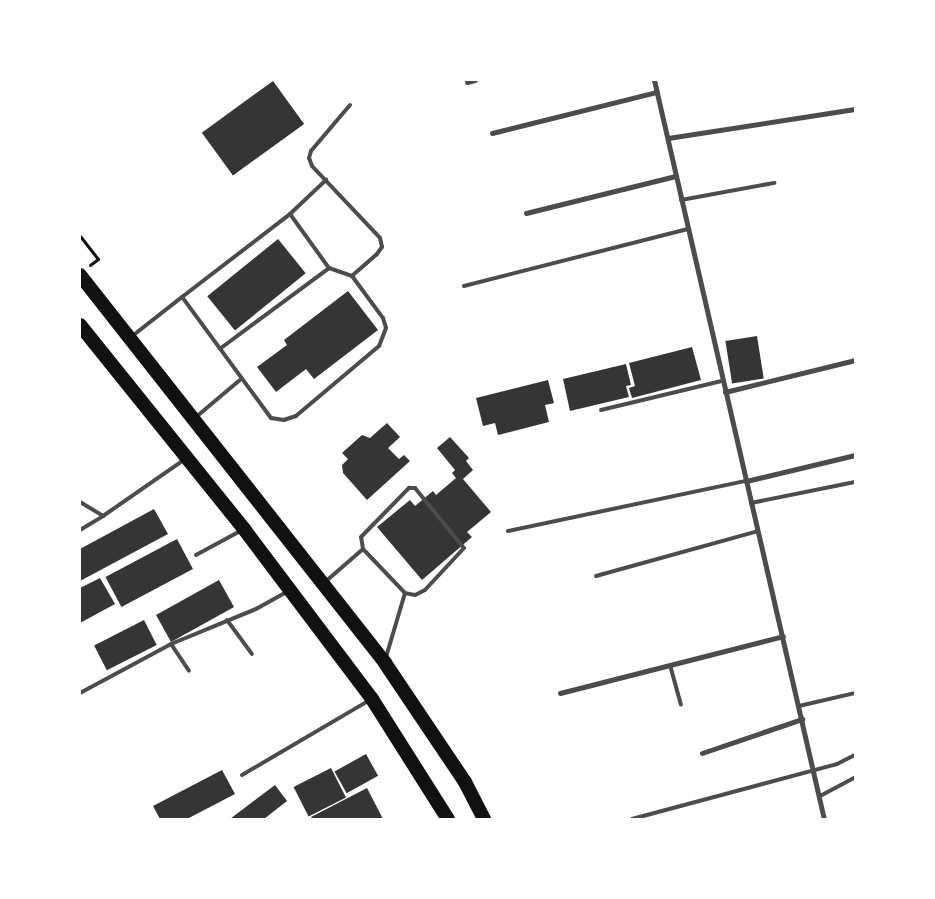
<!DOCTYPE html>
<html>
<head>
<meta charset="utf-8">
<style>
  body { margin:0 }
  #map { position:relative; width:935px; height:899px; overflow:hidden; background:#fff; font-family:Raleway,sans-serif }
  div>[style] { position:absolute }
  .building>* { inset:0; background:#353535; transform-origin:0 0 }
  .path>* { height:3px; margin:-1.5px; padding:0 1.5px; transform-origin:1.5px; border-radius:1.5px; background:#111 }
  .service>* { height:4px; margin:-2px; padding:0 2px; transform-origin:2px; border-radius:2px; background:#4c4c4c }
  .minor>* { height:5px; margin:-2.5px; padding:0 2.5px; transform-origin:2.5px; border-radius:2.5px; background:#4c4c4c }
  .trunk>* { height:14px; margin:-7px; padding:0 7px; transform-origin:7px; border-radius:7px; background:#111 }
  span { translate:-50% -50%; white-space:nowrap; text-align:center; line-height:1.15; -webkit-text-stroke:5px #fff; paint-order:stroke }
  .frame { position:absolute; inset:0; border:81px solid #fff; pointer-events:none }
</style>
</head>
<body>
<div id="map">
  <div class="building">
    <i style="left:273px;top:81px;width:53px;height:88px;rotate:54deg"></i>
    <i style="left:278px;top:239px;width:44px;height:91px;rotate:51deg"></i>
    <i style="clip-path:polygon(348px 291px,378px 330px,314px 379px,306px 369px,276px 392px,257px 367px,287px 345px,284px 340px)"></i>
    <i style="left:757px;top:336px;width:43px;height:32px;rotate:81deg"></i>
    <i style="clip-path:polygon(692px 347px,701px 380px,632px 398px,629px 388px,635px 386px,629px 363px)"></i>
    <i style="clip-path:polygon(626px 364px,631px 385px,626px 386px,629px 397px,570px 411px,563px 379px)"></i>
    <i style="clip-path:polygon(548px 380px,554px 403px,545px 405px,549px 422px,498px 435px,495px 423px,483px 426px,476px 398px)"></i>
    <i style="clip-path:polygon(387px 423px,400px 437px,388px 448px,399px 459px,404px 455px,410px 461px,367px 500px,343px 473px,342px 465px,348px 459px,342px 453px,362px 435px,370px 438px)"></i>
    <i style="clip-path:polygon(450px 437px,469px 458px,466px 461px,473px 470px,463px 479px,491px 512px,467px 532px,472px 537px,422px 580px,377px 527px,410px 500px,415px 506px,433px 491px,436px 495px,456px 478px,452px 473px,455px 470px,437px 448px)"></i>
    <i style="clip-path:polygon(154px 509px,168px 534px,80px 581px,80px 549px)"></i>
    <i style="left:177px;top:539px;width:34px;height:81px;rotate:62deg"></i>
    <i style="clip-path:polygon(100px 578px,115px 604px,80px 623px,80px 588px)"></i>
    <i style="left:219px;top:580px;width:31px;height:72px;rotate:61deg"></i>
    <i style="left:144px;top:620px;width:28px;height:56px;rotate:63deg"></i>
    <i style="left:366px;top:754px;width:25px;height:36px;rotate:61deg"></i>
    <i style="left:331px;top:768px;width:33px;height:42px;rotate:63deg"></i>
    <i style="clip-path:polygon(222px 770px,235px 794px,187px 819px,160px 819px,153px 806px)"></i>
    <i style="clip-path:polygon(275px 785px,287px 801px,264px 819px,230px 819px)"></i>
    <i style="clip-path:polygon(367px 788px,383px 819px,312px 819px,311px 817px)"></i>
  </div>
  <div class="path">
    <i style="left:80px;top:236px;width:29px;rotate:52deg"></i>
    <i style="left:98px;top:259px;width:10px;rotate:143deg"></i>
  </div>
  <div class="service">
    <i style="left:350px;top:105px;width:60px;rotate:130.3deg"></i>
    <i style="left:311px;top:151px;width:7px;rotate:106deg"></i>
    <i style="left:309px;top:158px;width:9px;rotate:69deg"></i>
    <i style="left:312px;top:166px;width:99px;rotate:46.6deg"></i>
    <i style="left:380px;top:238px;width:9px;rotate:77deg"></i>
    <i style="left:382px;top:247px;width:9px;rotate:126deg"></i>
    <i style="left:377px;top:254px;width:33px;rotate:139deg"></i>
    <i style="left:681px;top:200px;width:95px;rotate:-10.4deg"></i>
    <i style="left:290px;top:214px;width:50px;rotate:-43.4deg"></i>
    <i style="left:464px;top:286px;width:231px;rotate:-14.3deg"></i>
    <i style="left:131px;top:337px;width:65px;rotate:-38.1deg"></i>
    <i style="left:182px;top:297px;width:136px;rotate:-37.5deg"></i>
    <i style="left:290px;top:214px;width:67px;rotate:54.2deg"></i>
    <i style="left:329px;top:268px;width:24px;rotate:19deg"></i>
    <i style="left:352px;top:276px;width:52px;rotate:53.6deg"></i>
    <i style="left:383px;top:318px;width:10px;rotate:73deg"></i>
    <i style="left:386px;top:328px;width:19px;rotate:111deg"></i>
    <i style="left:379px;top:346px;width:109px;rotate:139.9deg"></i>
    <i style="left:296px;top:416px;width:13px;rotate:162deg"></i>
    <i style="left:284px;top:420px;width:13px;rotate:-171deg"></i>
    <i style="left:271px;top:418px;width:150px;rotate:-126.3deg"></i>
    <i style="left:221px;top:348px;width:134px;rotate:-36.5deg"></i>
    <i style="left:601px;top:410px;width:124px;rotate:-13.5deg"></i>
    <i style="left:196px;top:417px;width:57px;rotate:-40.1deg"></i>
    <i style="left:80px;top:502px;width:27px;rotate:31deg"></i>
    <i style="left:103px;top:516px;width:98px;rotate:-34.7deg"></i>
    <i style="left:751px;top:503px;width:106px;rotate:-11.4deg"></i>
    <i style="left:80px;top:530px;width:27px;rotate:-31deg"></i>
    <i style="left:508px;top:531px;width:243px;rotate:-11.9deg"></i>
    <i style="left:363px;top:549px;width:12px;rotate:-99deg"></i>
    <i style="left:361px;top:537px;width:69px;rotate:-45.6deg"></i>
    <i style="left:409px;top:488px;width:6px"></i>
    <i style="left:415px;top:488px;width:77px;rotate:50.8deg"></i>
    <i style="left:464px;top:548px;width:57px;rotate:132.9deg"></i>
    <i style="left:425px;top:590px;width:11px;rotate:153deg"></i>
    <i style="left:415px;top:595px;width:10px;rotate:-169deg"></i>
    <i style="left:196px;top:555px;width:52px;rotate:-28.5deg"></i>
    <i style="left:596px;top:576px;width:168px;rotate:-15.5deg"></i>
    <i style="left:325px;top:582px;width:50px;rotate:-41deg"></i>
    <i style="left:363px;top:549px;width:61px;rotate:46.3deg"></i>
    <i style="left:405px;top:593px;width:67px;rotate:106.5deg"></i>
    <i style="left:227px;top:620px;width:42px;rotate:53.7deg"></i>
    <i style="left:171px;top:644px;width:32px;rotate:56deg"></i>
    <i style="left:670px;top:665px;width:41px;rotate:74.6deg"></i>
    <i style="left:80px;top:693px;width:103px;rotate:-28.3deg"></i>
    <i style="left:171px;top:644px;width:92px;rotate:-22.4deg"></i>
    <i style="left:256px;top:609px;width:35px;rotate:-29deg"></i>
    <i style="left:799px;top:706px;width:57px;rotate:-13.1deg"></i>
    <i style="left:242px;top:775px;width:148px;rotate:-30.4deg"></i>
    <i style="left:820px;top:796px;width:40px;rotate:-28deg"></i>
    <i style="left:632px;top:819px;width:212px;rotate:-15deg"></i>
    <i style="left:837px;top:764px;width:20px;rotate:-27deg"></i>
  </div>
  <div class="minor">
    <i style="left:654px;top:80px;width:758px;rotate:77.05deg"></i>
    <i style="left:467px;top:82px;width:8px;rotate:-14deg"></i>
    <i style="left:492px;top:133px;width:170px;rotate:-14deg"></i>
    <i style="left:668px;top:138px;width:189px;rotate:-8.8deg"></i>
    <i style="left:526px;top:213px;width:154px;rotate:-13.9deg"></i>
    <i style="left:725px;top:392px;width:134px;rotate:-13.8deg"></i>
    <i style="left:746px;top:481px;width:112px;rotate:-13.4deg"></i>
    <i style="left:560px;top:693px;width:230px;rotate:-14.3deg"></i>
    <i style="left:702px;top:753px;width:106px;rotate:-18.8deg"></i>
  </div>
  <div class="trunk">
    <i style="left:80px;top:275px;width:494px;rotate:51.8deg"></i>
    <i style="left:385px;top:663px;width:143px;rotate:56.1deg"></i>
    <i style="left:465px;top:782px;width:42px;rotate:62.8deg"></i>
    <i style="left:80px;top:325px;width:262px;rotate:51.2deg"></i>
    <i style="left:244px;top:529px;width:213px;rotate:53deg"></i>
    <i style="left:372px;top:699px;width:142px;rotate:57.7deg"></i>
  </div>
  <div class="frame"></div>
</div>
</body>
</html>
